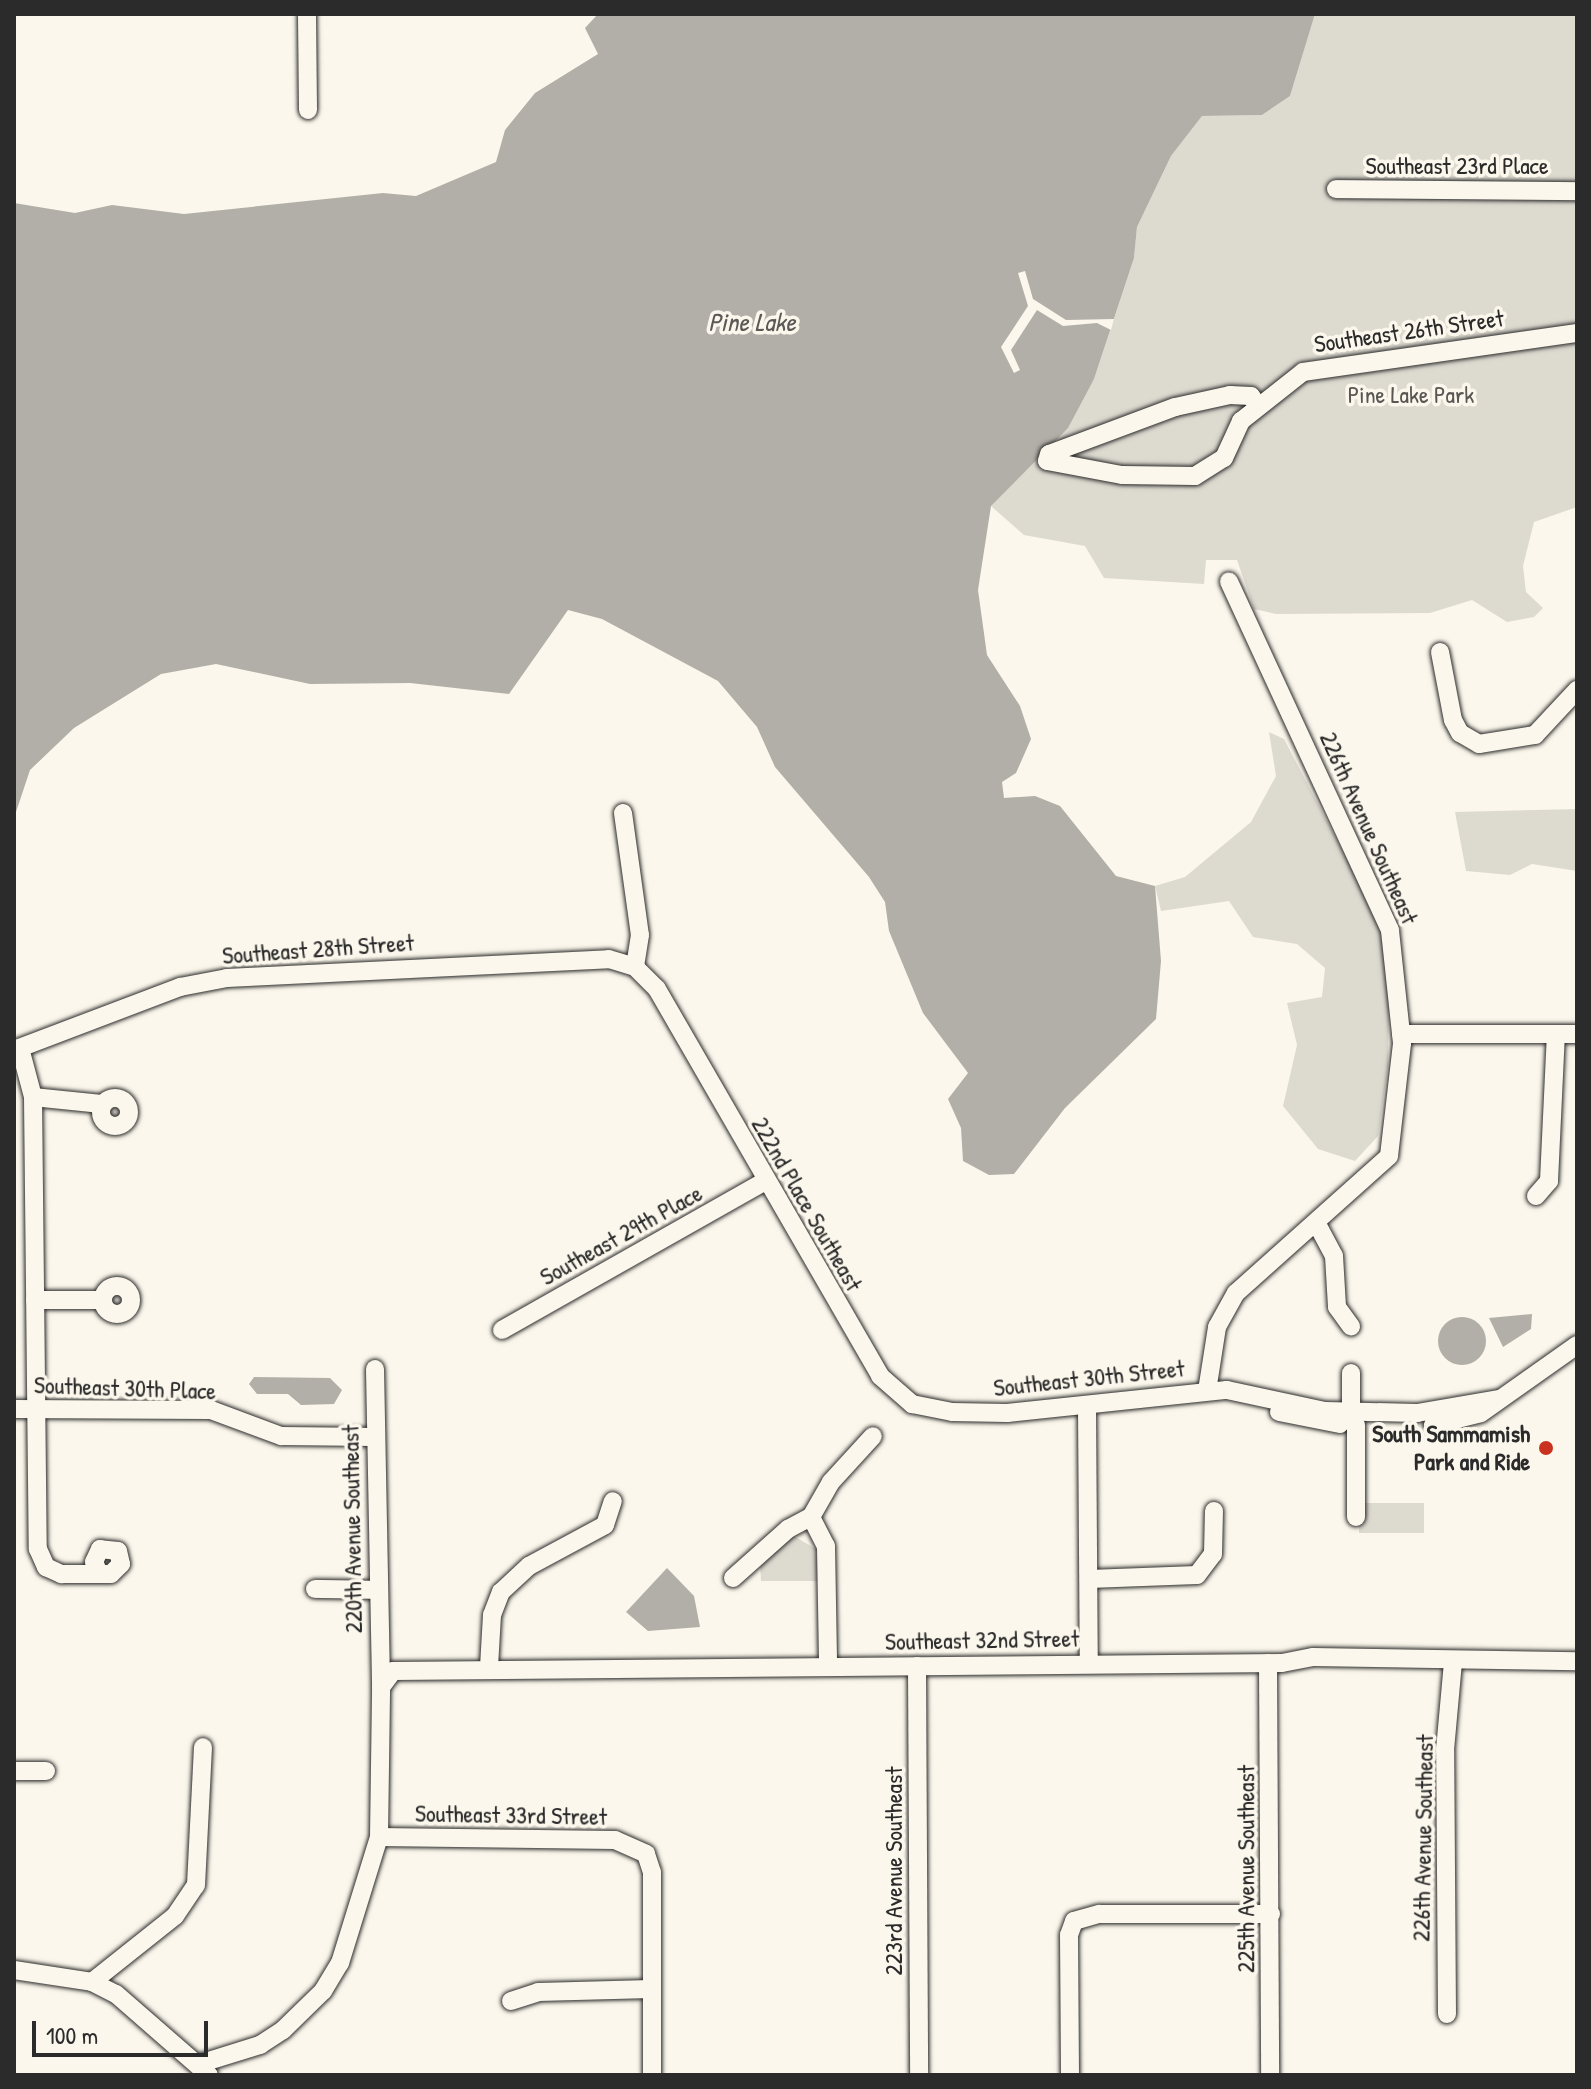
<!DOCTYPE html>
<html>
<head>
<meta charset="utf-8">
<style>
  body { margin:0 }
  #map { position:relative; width:1591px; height:2089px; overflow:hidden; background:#fbf7ec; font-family:"Patrick Hand",sans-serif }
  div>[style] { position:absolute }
  .green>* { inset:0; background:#dddad0; transform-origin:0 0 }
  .water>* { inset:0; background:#b1afa7 }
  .round { border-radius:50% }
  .pier>* { inset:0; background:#fbf7ec }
  .roads { filter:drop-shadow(0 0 2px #2b2b2b) drop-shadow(0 0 2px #2b2b2b) }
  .minor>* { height:18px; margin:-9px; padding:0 9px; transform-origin:9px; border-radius:9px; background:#fbf7ec }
  .minor>.ring { margin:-9px; padding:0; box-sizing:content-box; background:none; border:18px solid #fbf7ec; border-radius:50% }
  .dots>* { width:22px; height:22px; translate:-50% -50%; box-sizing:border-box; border:4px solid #fbf7ec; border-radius:50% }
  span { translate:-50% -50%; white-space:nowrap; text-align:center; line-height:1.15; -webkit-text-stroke:7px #fbf7ec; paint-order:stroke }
  .street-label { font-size:24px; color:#2b2b2b }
  .park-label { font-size:24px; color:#585754 }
  .poi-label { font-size:24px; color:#2b2b2b; font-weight:700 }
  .right { translate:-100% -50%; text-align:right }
  .water-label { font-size:26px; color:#5a5956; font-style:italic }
  .frame { position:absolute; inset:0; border:16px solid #2b2b2b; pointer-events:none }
  .scale { position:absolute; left:32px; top:2021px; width:176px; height:36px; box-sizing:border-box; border:4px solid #2b2b2b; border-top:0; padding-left:10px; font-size:24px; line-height:28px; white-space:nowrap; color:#2b2b2b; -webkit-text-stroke:6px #fbf7ec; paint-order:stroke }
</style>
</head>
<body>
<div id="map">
  <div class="green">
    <i style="clip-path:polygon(1315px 14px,1577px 14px,1577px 507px,1534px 522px,1523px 566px,1526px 592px,1543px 608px,1534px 617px,1507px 622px,1472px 600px,1430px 613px,1276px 614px,1254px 609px,1237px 560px,1206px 560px,1204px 584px,1104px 578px,1085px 546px,1024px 535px,991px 506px,1094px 379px,1134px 258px,1137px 227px,1171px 156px,1202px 116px,1262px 115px,1290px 96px)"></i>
    <i style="clip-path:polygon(1269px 732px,1284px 739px,1381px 924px,1389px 984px,1388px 1066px,1378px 1136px,1355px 1161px,1318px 1149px,1283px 1106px,1297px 1045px,1287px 1003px,1322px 997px,1325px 968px,1297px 944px,1253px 937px,1229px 901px,1161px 911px,1155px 886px,1185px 877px,1251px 822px,1276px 776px)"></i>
    <i style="clip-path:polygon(1577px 809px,1577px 871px,1532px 864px,1510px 875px,1466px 871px,1455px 812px)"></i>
    <i style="left:1359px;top:1503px;width:65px;height:30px"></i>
    <i style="clip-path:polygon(792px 1535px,816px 1549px,820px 1581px,761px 1581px,760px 1563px)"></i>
  </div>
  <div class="water">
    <i style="clip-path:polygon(598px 14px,1315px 14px,1290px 96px,1262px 115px,1202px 116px,1171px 156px,1137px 227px,1134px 258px,1094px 379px,1068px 428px,991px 506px,978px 590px,987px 655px,1020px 706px,1031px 739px,1016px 773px,1002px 782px,1004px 798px,1035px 796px,1060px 806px,1116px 876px,1155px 886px,1161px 961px,1156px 1019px,1065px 1108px,1014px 1174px,989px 1175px,963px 1161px,961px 1128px,948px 1099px,968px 1073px,923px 1013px,889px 931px,885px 902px,869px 877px,775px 767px,757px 727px,718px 681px,602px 619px,568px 610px,509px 694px,410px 683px,310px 684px,216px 664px,161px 674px,74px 728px,30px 770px,14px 818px,14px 203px,75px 213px,112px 205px,184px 214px,383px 193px,416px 196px,496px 162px,505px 130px,535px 93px,598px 54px,585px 28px)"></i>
    <i style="clip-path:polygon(1532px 1314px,1531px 1329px,1503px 1347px,1489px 1318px)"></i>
    <i class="round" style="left:1438px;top:1317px;width:48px;height:48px"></i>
    <i style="clip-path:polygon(254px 1377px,330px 1378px,342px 1390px,334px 1404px,301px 1405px,288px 1394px,257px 1394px,249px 1384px)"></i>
    <i style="clip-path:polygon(667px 1568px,694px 1596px,700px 1627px,648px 1631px,626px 1612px)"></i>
  </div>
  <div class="pier">
    <i style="clip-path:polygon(1025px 271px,1033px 299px,1066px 320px,1114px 319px,1111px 330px,1097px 323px,1063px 326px,1037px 310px,1011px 350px,1020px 370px,1014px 373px,1001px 347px,1028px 306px,1018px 273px)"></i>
  </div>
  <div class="roads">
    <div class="minor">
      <i style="left:307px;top:14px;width:96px;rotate:89.4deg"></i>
      <i style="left:1336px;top:189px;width:241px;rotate:0.5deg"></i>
      <i style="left:1258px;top:406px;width:12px;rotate:-125deg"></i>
      <i style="left:1251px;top:396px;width:21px;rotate:-177deg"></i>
      <i style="left:1230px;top:395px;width:56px;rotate:167.7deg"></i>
      <i style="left:1175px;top:407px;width:134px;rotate:159.5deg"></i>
      <i style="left:1049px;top:454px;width:7px;rotate:106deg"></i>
      <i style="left:1047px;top:461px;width:76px;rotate:10.6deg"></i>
      <i style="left:1122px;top:475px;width:73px;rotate:0.8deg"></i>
      <i style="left:1195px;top:476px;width:34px;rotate:-32deg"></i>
      <i style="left:1224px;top:458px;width:41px;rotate:-65.3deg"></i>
      <i style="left:1241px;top:421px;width:79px;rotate:-38.3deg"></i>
      <i style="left:1303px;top:372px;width:277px;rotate:-8.1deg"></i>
      <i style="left:1440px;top:652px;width:69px;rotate:79.2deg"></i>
      <i style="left:1453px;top:720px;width:15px;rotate:62deg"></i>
      <i style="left:1460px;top:733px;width:22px;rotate:30deg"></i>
      <i style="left:1479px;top:744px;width:57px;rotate:-9.1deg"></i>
      <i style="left:1535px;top:735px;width:62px;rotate:-47deg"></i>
      <i style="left:623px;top:813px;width:123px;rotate:82.1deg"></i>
      <i style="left:640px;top:935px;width:32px;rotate:99deg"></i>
      <i style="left:1401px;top:1034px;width:176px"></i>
      <i style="left:20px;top:1048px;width:51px;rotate:75.1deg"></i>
      <i style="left:33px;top:1097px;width:452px;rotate:89.4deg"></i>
      <i style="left:38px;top:1549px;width:20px;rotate:66deg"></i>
      <i style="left:46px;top:1567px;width:17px;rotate:25deg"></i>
      <i style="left:61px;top:1574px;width:50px"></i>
      <i style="left:111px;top:1574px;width:14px;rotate:-45deg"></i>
      <i style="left:121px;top:1564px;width:13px;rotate:-103deg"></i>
      <i style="left:118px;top:1551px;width:18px;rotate:-174deg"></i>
      <i style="left:100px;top:1549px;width:14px;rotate:115deg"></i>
      <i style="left:94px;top:1562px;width:10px;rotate:66deg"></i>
      <i style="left:14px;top:1050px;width:178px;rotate:-20.8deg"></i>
      <i style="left:180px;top:987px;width:48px;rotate:-10.8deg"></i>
      <i style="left:227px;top:978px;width:382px;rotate:-2.8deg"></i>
      <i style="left:609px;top:959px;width:27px;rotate:17deg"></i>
      <i style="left:635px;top:967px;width:31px;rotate:45deg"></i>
      <i style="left:657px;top:989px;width:447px;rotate:60deg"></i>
      <i style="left:880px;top:1376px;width:43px;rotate:41.2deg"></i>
      <i style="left:912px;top:1404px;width:41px;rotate:11.3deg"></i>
      <i style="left:952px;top:1412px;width:55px;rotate:1deg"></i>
      <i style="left:1007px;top:1413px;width:221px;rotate:-6deg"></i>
      <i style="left:1227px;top:1390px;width:100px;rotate:12.1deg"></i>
      <i style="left:1325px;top:1411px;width:92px;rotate:1.2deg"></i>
      <i style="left:1417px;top:1413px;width:84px;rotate:-9.6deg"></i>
      <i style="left:33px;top:1097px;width:69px;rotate:5.8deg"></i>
      <i class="ring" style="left:101px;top:1098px;width:10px;height:10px"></i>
      <i style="left:1536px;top:1196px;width:20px;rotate:-49deg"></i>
      <i style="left:1549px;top:1181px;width:147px;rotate:-87.3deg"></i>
      <i style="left:1317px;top:1224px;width:36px;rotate:62deg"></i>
      <i style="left:1334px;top:1256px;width:51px;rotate:86.6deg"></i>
      <i style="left:1337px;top:1307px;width:24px;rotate:54deg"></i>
      <i class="ring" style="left:103px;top:1286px;width:10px;height:10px"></i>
      <i style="left:35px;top:1300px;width:68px"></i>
      <i style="left:502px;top:1330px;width:302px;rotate:-29.5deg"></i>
      <i style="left:375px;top:1369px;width:318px;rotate:88.9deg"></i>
      <i style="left:1351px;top:1373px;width:40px;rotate:90deg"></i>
      <i style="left:1207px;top:1391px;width:65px;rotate:-81.1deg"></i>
      <i style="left:1217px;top:1327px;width:39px;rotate:-61deg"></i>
      <i style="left:1236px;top:1293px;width:205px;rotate:-41.8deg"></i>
      <i style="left:1389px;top:1156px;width:114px;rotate:-83.4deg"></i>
      <i style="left:1402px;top:1043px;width:114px;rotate:-96.1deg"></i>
      <i style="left:1390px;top:930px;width:384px;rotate:-114.8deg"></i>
      <i style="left:1087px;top:1407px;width:255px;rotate:89.6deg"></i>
      <i style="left:14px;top:1409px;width:197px;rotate:0.3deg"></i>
      <i style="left:211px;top:1410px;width:75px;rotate:20.4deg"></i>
      <i style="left:281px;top:1436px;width:93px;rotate:0.6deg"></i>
      <i style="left:1279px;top:1412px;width:62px;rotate:11.1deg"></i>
      <i style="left:1433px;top:1425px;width:49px;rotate:-14deg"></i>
      <i style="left:1481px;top:1413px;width:118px;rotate:-35.3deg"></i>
      <i style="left:811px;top:1517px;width:33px;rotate:63deg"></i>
      <i style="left:826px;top:1546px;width:120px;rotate:89deg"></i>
      <i style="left:1356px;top:1517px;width:92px;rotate:-90deg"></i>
      <i style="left:733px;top:1578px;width:74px;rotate:-41.7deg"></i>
      <i style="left:788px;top:1529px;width:26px;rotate:-28deg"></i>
      <i style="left:811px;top:1517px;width:40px;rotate:-60.3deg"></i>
      <i style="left:831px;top:1482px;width:62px;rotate:-47.6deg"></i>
      <i style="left:1089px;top:1579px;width:108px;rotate:-2.1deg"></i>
      <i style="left:1197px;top:1575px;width:26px;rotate:-53deg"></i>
      <i style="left:1213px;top:1554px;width:43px;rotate:-88.7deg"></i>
      <i style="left:315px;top:1589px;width:62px;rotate:0.9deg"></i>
      <i style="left:1268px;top:1663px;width:412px;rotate:89.7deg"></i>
      <i style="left:917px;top:1666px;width:409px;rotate:89.7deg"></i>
      <i style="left:489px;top:1667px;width:52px;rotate:-86.7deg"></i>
      <i style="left:492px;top:1615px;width:25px;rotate:-69deg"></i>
      <i style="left:501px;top:1592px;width:38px;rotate:-43deg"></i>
      <i style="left:529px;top:1566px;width:86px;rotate:-28.3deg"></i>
      <i style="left:605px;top:1525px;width:25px;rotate:-72deg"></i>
      <i style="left:14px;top:1771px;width:32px"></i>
      <i style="left:379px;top:1837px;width:236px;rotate:0.7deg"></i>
      <i style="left:615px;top:1840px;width:34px;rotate:24deg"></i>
      <i style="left:646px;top:1854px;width:19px;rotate:72deg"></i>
      <i style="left:652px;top:1872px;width:203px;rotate:90deg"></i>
      <i style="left:14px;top:1970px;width:79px;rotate:8.7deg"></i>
      <i style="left:92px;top:1982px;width:27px;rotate:27deg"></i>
      <i style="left:116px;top:1994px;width:123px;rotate:41.1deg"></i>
      <i style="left:92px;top:1982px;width:106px;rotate:-38.5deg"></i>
      <i style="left:175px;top:1916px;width:37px;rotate:-56deg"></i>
      <i style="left:196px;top:1885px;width:138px;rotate:-87.1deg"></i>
      <i style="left:511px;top:2001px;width:28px;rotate:-18deg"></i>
      <i style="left:538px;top:1992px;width:113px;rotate:-1.5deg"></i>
      <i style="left:1447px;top:2014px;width:264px;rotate:-90.4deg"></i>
      <i style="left:1445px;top:1750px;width:88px;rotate:-84.8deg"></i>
      <i style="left:202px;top:2063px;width:61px;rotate:-17.2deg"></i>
      <i style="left:260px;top:2045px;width:27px;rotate:-33deg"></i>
      <i style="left:283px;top:2030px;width:56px;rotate:-44.3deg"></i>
      <i style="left:323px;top:1991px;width:33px;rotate:-59deg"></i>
      <i style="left:340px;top:1963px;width:132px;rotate:-72.8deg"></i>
      <i style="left:379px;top:1837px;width:150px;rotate:-89.2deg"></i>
      <i style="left:381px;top:1687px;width:20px;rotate:-53deg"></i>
      <i style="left:393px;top:1671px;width:889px;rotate:-0.52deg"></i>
      <i style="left:1282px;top:1663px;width:32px;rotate:-11deg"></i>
      <i style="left:1313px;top:1657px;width:264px;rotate:0.9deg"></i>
      <i style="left:1070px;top:2075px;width:140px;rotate:-90.4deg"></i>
      <i style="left:1069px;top:1935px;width:15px;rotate:-70deg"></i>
      <i style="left:1074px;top:1921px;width:26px;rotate:-16deg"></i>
      <i style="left:1099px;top:1914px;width:172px"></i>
    </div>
  </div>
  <div class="dots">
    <i style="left:1546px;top:1448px;background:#c8321e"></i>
  </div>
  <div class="street-label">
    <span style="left:1457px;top:166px">Southeast 23rd Place</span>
    <span style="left:1409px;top:331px;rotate:-8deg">Southeast 26th Street</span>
    <span style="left:1369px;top:828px;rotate:66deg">226th Avenue Southeast</span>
    <span style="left:318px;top:949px;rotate:-4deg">Southeast 28th Street</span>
    <span style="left:807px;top:1204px;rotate:60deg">222nd Place Southeast</span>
    <span style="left:621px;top:1235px;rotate:-29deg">Southeast 29th Place</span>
    <span style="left:1089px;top:1378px;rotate:-6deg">Southeast 30th Street</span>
    <span style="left:125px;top:1388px;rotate:2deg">Southeast 30th Place</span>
    <span style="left:352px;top:1529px;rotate:-91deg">220th Avenue Southeast</span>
    <span style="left:982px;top:1640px;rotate:-1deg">Southeast 32nd Street</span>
    <span style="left:511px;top:1815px;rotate:1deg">Southeast 33rd Street</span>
    <span style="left:1423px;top:1838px;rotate:-89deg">226th Avenue Southeast</span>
    <span style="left:1246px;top:1869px;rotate:-90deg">225th Avenue Southeast</span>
    <span style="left:894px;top:1871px;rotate:-90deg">223rd Avenue Southeast</span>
  </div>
  <div class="park-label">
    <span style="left:1411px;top:395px">Pine Lake Park</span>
  </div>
  <div class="poi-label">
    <span class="right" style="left:1530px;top:1448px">South Sammamish<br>Park and Ride</span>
  </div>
  <div class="water-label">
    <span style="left:752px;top:322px">Pine Lake</span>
  </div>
  <div class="frame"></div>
  <div class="scale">100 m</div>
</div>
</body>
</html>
